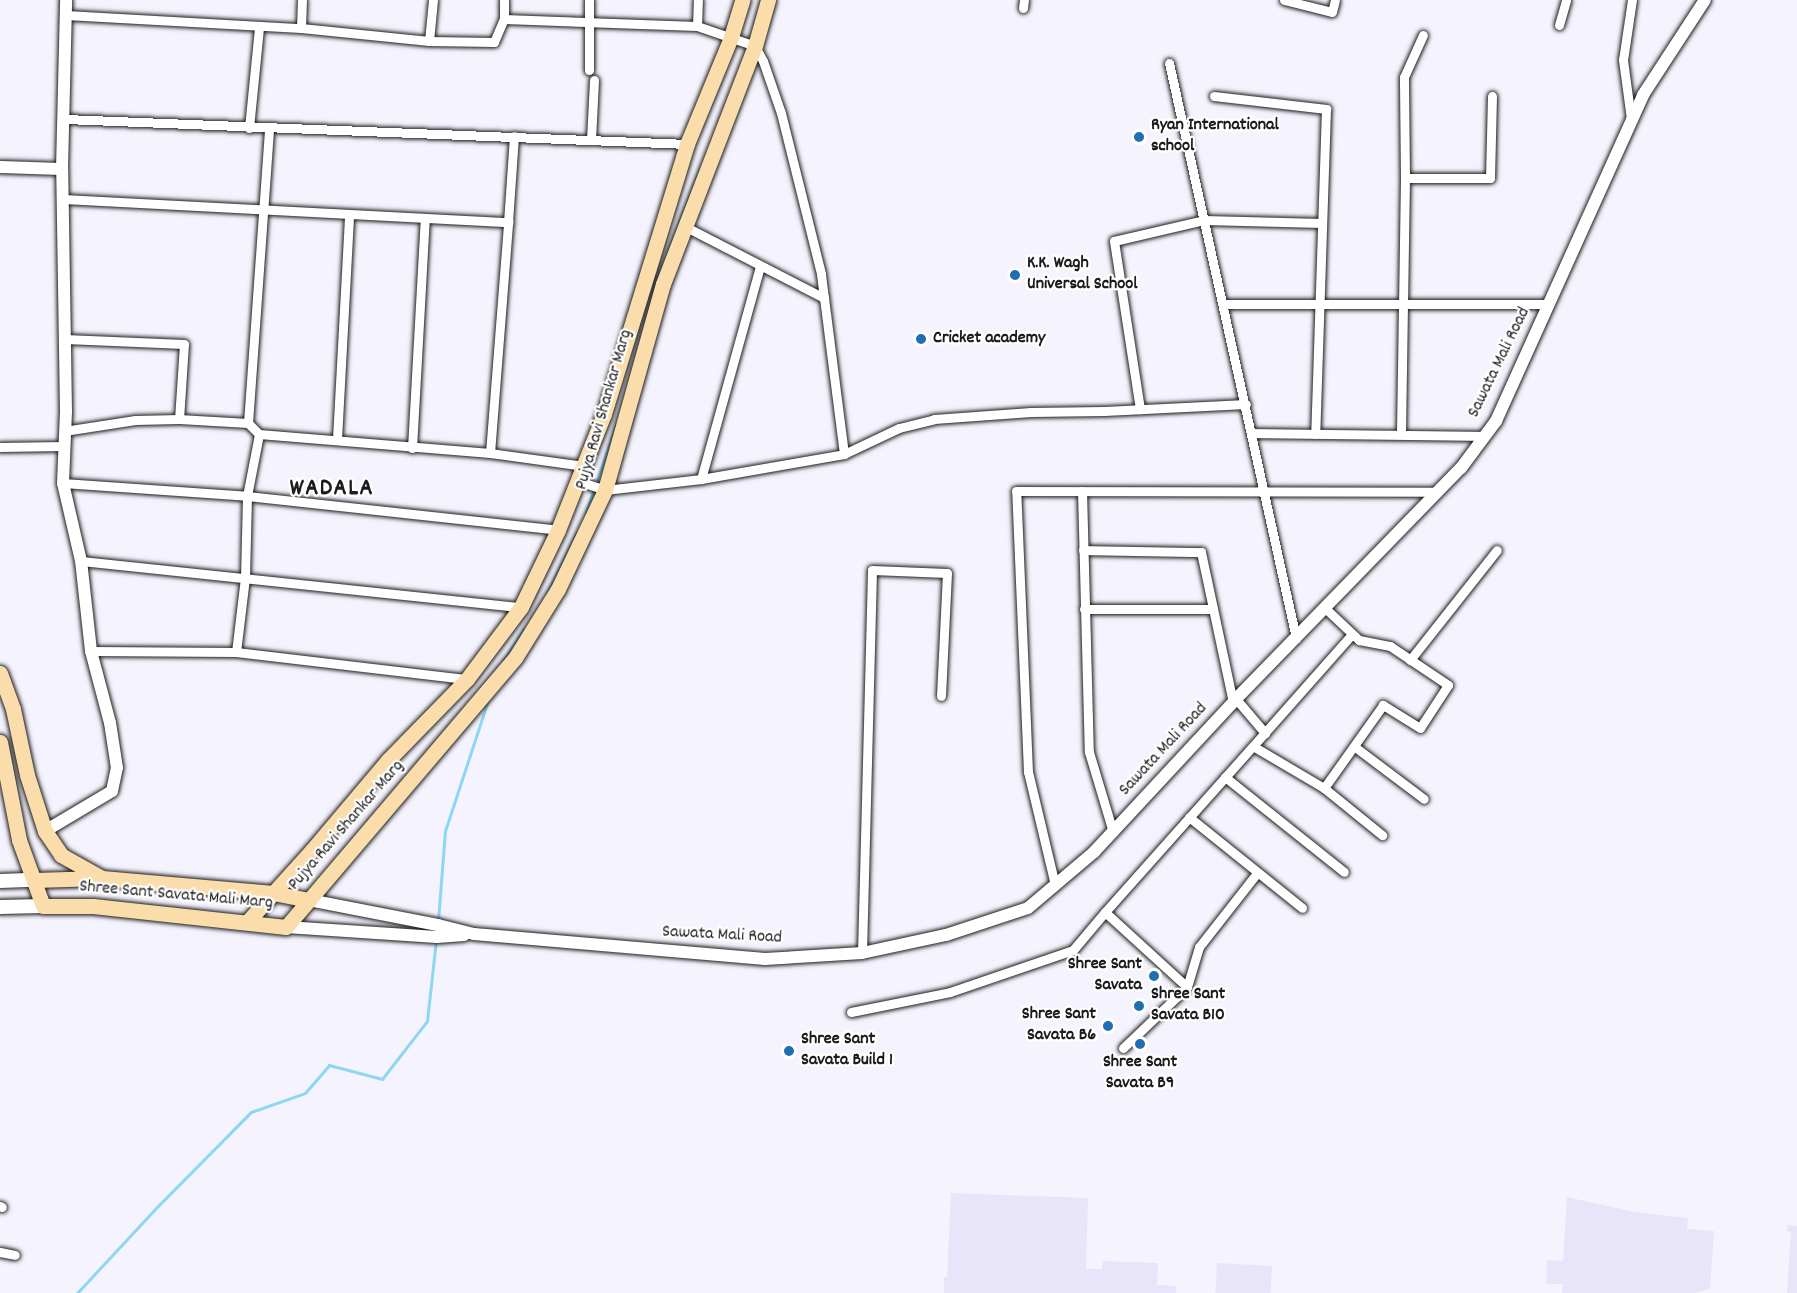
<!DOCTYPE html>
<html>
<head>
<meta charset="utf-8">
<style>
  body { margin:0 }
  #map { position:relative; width:1797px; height:1293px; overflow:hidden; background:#f5f3fd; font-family:Dekko,sans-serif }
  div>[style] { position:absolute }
  .built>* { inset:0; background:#e8e4fa; transform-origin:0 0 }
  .stream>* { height:3px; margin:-1.5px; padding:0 1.5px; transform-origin:1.5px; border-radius:1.5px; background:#8ed7f0 }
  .roads { filter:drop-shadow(0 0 2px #1c1c1c) drop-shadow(0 0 2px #1c1c1c) }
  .minor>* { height:9px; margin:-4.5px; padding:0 4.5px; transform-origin:4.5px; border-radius:4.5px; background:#fff }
  .tertiary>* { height:12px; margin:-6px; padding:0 6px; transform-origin:6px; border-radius:6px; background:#fff }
  .secondary>* { height:14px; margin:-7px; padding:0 7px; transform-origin:7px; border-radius:7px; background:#fff }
  .primary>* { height:15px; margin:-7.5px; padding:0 7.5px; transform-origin:7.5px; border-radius:7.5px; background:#fbddab }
  .dots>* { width:16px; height:16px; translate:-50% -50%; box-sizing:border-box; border:3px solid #fff; border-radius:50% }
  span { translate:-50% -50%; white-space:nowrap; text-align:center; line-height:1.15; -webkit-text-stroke:4.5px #fff; paint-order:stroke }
  .poi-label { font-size:18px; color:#1c1c1c; font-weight:700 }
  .left { translate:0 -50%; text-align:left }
  .right { translate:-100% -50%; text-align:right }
  .street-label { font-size:18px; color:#1c1c1c }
  .district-label { font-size:24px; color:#1c1c1c; font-weight:700; letter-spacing:1.5px }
</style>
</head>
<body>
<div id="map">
  <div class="built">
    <i style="clip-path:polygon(951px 1193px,1088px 1198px,1086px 1269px,1102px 1269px,1103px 1261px,1158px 1263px,1157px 1285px,1176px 1286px,1176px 1293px,944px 1293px,944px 1277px,947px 1277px)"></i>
    <i style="clip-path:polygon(1567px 1197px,1634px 1212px,1688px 1218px,1687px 1229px,1714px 1231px,1710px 1289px,1694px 1293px,1562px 1293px,1563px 1284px,1546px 1284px,1547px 1260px,1563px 1261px)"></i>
    <i style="clip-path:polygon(1787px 1225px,1797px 1226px,1797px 1293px,1787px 1293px,1791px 1232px,1787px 1231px)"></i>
    <i style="left:1217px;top:1263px;width:55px;height:30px;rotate:3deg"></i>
  </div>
  <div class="stream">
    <i style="left:667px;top:254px;width:92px;rotate:-69deg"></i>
    <i style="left:586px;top:512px;width:92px;rotate:-71deg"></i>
    <i style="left:547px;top:593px;width:68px;rotate:-63.8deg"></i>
    <i style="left:503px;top:661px;width:38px;rotate:-57deg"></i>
    <i style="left:438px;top:921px;width:90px;rotate:-85.6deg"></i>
    <i style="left:445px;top:831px;width:138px;rotate:-71.8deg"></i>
    <i style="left:77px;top:1293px;width:113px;rotate:-47.1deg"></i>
    <i style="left:154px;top:1210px;width:138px;rotate:-45.3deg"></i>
    <i style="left:251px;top:1112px;width:57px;rotate:-19.4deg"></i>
    <i style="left:305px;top:1093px;width:37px;rotate:-49deg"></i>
    <i style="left:329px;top:1065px;width:55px;rotate:14.8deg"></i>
    <i style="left:382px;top:1079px;width:73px;rotate:-52.2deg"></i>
    <i style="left:427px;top:1021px;width:82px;rotate:-83.7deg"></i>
  </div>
  <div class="roads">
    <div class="minor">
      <i style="left:504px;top:0;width:19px;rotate:90deg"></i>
      <i style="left:1284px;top:0;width:49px;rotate:14deg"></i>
      <i style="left:1332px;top:12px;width:12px;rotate:-76deg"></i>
      <i style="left:1023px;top:8px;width:8px;rotate:-83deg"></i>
      <i style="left:66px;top:15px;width:235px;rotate:3.2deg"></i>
      <i style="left:301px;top:28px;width:28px;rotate:-88deg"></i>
      <i style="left:1559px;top:25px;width:26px;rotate:-74deg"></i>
      <i style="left:697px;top:26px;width:26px;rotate:-88deg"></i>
      <i style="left:301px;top:28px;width:129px;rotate:5.8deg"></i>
      <i style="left:429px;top:41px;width:41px;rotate:-84.4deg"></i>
      <i style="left:429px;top:41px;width:65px;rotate:0.9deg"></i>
      <i style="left:494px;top:42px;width:25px;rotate:-67deg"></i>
      <i style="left:504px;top:19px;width:193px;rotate:2.1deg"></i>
      <i style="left:697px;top:26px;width:61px;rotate:19deg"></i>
      <i style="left:755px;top:46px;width:17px;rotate:62deg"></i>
      <i style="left:763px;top:61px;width:55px;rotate:70.9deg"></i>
      <i style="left:781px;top:113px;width:166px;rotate:76deg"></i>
      <i style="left:821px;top:274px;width:24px;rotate:83deg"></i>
      <i style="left:1169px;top:63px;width:589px;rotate:77.55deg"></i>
      <i style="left:589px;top:70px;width:70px;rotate:-90deg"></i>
      <i style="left:1214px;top:96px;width:113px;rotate:6.6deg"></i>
      <i style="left:1326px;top:109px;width:325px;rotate:91.9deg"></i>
      <i style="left:65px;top:119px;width:623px;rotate:2.3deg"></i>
      <i style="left:1631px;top:119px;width:60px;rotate:-97.7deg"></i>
      <i style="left:1623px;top:60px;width:61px;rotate:-81.5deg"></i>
      <i style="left:249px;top:128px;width:101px;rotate:-84.3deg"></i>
      <i style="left:591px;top:140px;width:60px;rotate:-87.1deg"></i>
      <i style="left:1405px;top:178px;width:85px"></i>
      <i style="left:1490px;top:178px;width:82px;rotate:-88.6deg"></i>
      <i style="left:63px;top:199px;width:446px;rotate:3deg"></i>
      <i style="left:508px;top:222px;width:86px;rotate:-86deg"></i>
      <i style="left:1223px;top:304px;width:325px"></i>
      <i style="left:65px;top:339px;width:119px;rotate:2.4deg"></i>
      <i style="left:184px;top:344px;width:75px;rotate:93.8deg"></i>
      <i style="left:1140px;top:409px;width:170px;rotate:-98.8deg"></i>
      <i style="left:1114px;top:241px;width:92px;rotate:-13.1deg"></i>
      <i style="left:1204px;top:220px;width:118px;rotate:1.5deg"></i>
      <i style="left:248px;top:423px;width:16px;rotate:45deg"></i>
      <i style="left:259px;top:434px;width:232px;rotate:4.7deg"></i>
      <i style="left:490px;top:453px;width:95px;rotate:7.9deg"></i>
      <i style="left:64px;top:431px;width:72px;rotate:-8.8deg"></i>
      <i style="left:135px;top:420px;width:44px;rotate:-1.3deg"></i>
      <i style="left:179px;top:419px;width:69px;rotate:3.3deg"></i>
      <i style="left:248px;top:423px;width:295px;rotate:-85.9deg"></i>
      <i style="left:1252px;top:433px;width:233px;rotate:0.7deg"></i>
      <i style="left:1401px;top:433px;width:255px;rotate:-89.1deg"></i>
      <i style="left:1405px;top:178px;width:101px;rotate:-90.6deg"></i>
      <i style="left:1404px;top:77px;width:46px;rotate:-65.7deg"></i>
      <i style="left:337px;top:439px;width:225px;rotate:-86.9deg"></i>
      <i style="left:0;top:447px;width:63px;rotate:-0.9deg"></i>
      <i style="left:412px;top:448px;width:230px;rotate:-86.8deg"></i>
      <i style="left:490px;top:453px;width:232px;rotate:-85.5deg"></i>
      <i style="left:844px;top:454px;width:61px;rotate:-25.3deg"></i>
      <i style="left:899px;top:428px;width:36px;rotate:-14deg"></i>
      <i style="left:934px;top:419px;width:97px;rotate:-4.1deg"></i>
      <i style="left:1031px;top:412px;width:73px;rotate:-0.8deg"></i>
      <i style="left:1104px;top:411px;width:142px;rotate:-2.8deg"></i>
      <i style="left:701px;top:479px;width:221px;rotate:-74.5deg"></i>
      <i style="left:578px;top:481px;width:28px;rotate:18deg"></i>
      <i style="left:605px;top:490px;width:97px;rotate:-6.5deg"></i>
      <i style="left:701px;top:479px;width:145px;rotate:-9.9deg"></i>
      <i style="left:844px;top:454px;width:157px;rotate:-97.3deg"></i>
      <i style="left:824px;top:298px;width:155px;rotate:-152.8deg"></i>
      <i style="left:63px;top:483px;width:184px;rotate:4deg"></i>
      <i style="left:247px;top:496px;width:313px;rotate:6.2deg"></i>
      <i style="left:1082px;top:491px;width:261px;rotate:88.5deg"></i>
      <i style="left:1089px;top:752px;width:84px;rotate:73.3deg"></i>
      <i style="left:1083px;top:550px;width:118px;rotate:1deg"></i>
      <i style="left:1201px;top:552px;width:154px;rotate:78deg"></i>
      <i style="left:81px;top:561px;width:442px;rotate:6deg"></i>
      <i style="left:1325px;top:608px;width:47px;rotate:43.3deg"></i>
      <i style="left:1359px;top:640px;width:32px;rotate:11deg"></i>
      <i style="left:1390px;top:646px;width:70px;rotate:33.9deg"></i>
      <i style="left:1448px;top:685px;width:51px;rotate:123.1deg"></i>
      <i style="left:1420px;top:728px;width:44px;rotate:-148.1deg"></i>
      <i style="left:1383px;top:705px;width:102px;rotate:125.4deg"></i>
      <i style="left:1324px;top:788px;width:82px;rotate:-149.4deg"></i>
      <i style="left:1253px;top:746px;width:149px;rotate:-48.5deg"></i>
      <i style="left:1084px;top:609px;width:129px"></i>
      <i style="left:91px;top:651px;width:145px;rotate:0.4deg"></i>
      <i style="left:236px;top:652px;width:233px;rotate:6.7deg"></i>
      <i style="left:236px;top:652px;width:75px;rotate:-83.1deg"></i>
      <i style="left:245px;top:578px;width:82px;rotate:-88.6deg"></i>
      <i style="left:247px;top:496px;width:63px;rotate:-79deg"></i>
      <i style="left:1410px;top:660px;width:140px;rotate:-51.7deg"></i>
      <i style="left:1236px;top:699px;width:45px;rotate:49.5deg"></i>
      <i style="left:1355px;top:747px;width:86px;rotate:37deg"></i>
      <i style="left:1225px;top:777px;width:152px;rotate:38.6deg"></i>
      <i style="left:1324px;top:788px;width:75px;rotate:39deg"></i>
      <i style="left:1189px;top:817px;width:145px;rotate:38.8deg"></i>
      <i style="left:1055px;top:885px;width:116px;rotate:-103.4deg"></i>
      <i style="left:1028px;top:772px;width:281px;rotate:-92.4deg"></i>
      <i style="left:1016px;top:491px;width:422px;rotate:0.1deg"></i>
      <i style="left:862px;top:953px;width:383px;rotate:-88.5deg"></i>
      <i style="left:872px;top:570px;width:75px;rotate:2.3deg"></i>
      <i style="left:947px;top:573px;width:123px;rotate:92.8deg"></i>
      <i style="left:1187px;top:987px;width:111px;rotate:-137.6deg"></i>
      <i style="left:1105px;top:912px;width:222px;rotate:-48.3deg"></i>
      <i style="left:851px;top:1012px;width:101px;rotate:-11.4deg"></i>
      <i style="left:950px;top:992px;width:130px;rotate:-18.9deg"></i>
      <i style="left:1073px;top:950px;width:50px;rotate:-49.9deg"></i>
      <i style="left:1123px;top:1048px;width:88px;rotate:-43.6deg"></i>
      <i style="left:1187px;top:987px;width:42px;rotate:-73.3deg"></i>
      <i style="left:1199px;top:947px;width:94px;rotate:-51.9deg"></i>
      <i style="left:0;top:1206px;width:2px;rotate:27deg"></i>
      <i style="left:0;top:1252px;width:15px;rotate:11deg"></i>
    </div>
    <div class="tertiary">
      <i style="left:0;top:167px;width:62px;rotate:1.8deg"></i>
      <i style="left:45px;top:831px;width:78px;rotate:-30.8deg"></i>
      <i style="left:112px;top:791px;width:24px;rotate:-78deg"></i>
      <i style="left:117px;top:768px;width:46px;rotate:-98.8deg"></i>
      <i style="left:110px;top:723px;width:74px;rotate:-104.8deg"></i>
      <i style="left:91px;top:651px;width:91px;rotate:-96.3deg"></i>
      <i style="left:81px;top:561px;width:80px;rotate:-103deg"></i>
      <i style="left:63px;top:483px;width:71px;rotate:-87.6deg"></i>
      <i style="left:66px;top:412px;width:243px;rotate:-90.9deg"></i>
      <i style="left:62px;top:169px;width:169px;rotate:-88.6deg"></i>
      <i style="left:309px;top:900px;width:131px;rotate:11deg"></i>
      <i style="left:438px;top:925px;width:37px;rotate:14deg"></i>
      <i style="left:474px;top:934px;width:292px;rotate:4.9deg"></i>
      <i style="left:765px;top:959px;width:97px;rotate:-3.5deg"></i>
      <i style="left:862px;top:953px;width:86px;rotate:-12.1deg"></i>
      <i style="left:946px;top:935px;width:86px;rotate:-18.2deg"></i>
      <i style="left:1028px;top:908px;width:87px;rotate:-40.3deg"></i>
      <i style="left:1094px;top:852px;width:209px;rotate:-47.1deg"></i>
      <i style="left:1236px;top:699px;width:322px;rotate:-45.8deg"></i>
      <i style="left:1461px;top:468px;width:59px;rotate:-53.3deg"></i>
      <i style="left:1496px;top:421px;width:358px;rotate:-65.7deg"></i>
      <i style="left:1643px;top:95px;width:113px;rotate:-56.9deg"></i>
      <i style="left:286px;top:927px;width:151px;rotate:3.8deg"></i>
      <i style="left:437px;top:937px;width:27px;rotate:-4deg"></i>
    </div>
    <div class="secondary">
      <i style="left:0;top:881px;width:34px;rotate:-2deg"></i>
      <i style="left:0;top:907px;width:43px;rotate:-1.3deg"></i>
    </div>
    <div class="primary">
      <i style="left:0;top:673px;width:38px;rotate:70deg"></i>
      <i style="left:13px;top:709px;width:67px;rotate:78deg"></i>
      <i style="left:27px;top:775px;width:59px;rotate:72.2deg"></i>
      <i style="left:45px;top:831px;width:29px;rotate:56deg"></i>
      <i style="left:61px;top:855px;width:47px;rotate:29.3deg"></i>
      <i style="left:102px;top:878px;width:172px;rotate:5deg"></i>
      <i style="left:273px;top:893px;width:37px;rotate:11deg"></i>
      <i style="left:0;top:742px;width:100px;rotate:79deg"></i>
      <i style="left:19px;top:840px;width:70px;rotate:70deg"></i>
      <i style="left:43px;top:906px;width:50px"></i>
      <i style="left:93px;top:906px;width:194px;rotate:6.2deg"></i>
      <i style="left:286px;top:927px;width:353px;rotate:-49.6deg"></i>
      <i style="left:515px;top:658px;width:81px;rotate:-58.1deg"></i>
      <i style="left:558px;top:589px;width:110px;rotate:-64.6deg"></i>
      <i style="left:605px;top:490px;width:214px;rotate:-74.3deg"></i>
      <i style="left:663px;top:284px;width:255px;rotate:-68.9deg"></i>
      <i style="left:755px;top:46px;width:48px;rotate:-74.2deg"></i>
      <i style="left:34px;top:880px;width:66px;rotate:-1.7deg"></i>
      <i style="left:248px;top:921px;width:96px;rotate:-48deg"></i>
      <i style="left:312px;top:850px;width:118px;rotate:-49.8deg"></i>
      <i style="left:388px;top:760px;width:113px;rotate:-45.7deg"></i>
      <i style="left:467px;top:679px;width:90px;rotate:-53.1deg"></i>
      <i style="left:521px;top:607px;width:85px;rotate:-64.3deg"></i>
      <i style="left:558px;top:530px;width:125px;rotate:-68.4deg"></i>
      <i style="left:604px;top:414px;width:282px;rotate:-72.9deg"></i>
      <i style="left:687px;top:144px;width:116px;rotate:-67.6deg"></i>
      <i style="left:731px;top:37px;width:39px;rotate:-73deg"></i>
    </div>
  </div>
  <div class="dots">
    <i style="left:1139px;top:137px;background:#1f6fb2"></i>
    <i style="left:1015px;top:275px;background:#1f6fb2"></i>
    <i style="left:921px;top:339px;background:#1f6fb2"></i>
    <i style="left:1154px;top:976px;background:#1f6fb2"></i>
    <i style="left:1139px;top:1006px;background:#1f6fb2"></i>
    <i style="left:1108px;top:1026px;background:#1f6fb2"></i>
    <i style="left:1140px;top:1044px;background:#1f6fb2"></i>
    <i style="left:789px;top:1051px;background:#1f6fb2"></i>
  </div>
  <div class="poi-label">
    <span class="left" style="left:1151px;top:137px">Ryan International<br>school</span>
    <span class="left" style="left:1027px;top:275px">K.K. Wagh<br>Universal School</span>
    <span class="left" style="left:933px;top:339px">Cricket academy</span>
    <span class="right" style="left:1142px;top:976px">Shree Sant<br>Savata</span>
    <span class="left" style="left:1151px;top:1006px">Shree Sant<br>Savata B10</span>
    <span class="right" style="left:1096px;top:1026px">Shree Sant<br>Savata B6</span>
    <span class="left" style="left:801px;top:1051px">Shree Sant<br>Savata Build 1</span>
    <span style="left:1140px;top:1074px">Shree Sant<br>Savata B9</span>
  </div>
  <div class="street-label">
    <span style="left:1500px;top:363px;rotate:-64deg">Sawata Mali Road</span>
    <span style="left:605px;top:410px;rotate:-74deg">Pujya Ravi Shankar Marg</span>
    <span style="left:1164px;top:750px;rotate:-47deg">Sawata Mali Road</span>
    <span style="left:347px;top:826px;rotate:-49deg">Pujya Ravi Shankar Marg</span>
    <span style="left:176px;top:896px;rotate:5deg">Shree Sant Savata Mali Marg</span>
    <span style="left:722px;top:936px;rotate:3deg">Sawata Mali Road</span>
  </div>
  <div class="district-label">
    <span style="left:332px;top:490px">WADALA</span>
  </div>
</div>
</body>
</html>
